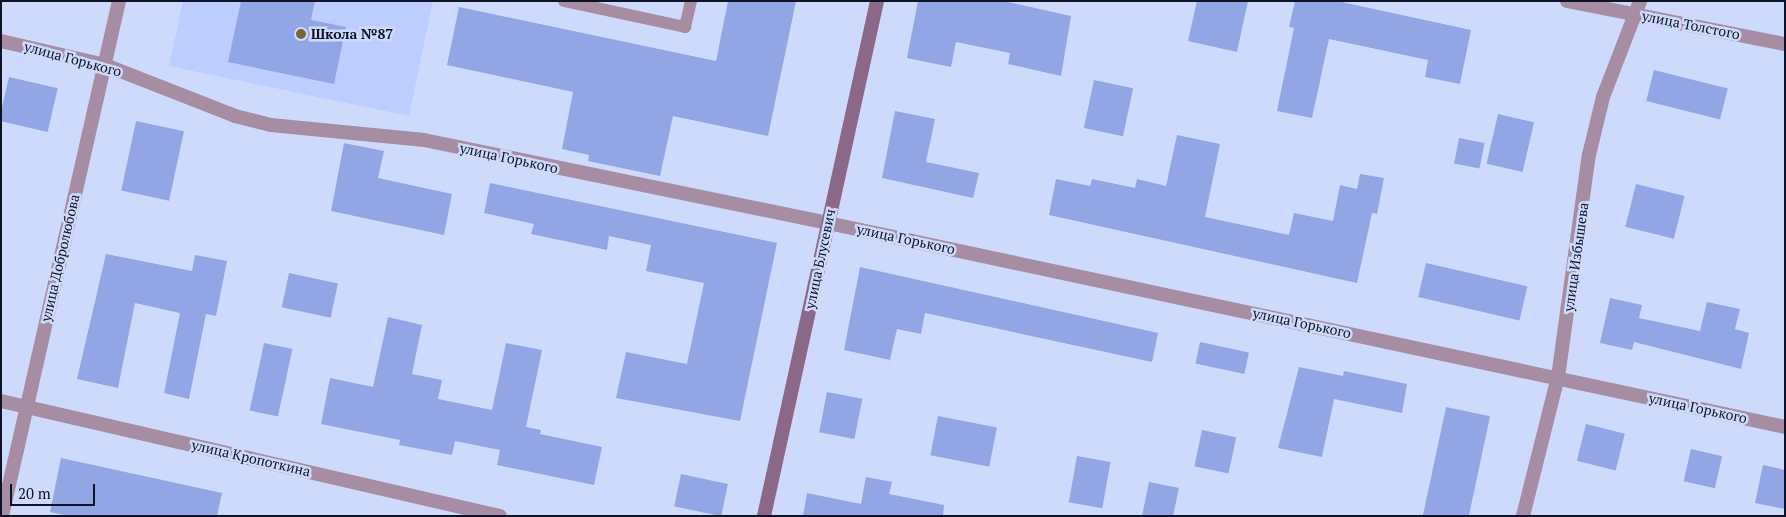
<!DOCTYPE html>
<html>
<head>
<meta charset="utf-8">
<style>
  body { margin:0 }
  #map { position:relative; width:1786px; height:517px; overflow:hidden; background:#cedafb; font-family:"PT Serif",serif }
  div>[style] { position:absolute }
  .built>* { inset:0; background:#bdcdff }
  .building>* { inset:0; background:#92a6e5; transform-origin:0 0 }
  .service>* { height:12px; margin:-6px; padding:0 6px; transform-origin:6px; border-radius:6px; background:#a68da3 }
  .minor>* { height:14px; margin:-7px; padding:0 7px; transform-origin:7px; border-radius:7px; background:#a68da3 }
  .secondary>* { height:14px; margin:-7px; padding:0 7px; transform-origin:7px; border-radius:7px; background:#8b6887 }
  .dots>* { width:14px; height:14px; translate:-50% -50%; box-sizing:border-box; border:2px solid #cedafb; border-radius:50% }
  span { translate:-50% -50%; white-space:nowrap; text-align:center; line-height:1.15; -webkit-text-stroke:5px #cedafb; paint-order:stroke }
  .street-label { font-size:14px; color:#0e1326 }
  .poi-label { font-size:14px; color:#0e1326; font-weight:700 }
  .left { translate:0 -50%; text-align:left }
  .frame { position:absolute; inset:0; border:2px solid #0e1326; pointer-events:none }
  .scale { position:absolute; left:10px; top:484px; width:85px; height:22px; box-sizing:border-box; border:2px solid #0e1326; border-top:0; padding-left:6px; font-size:15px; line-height:18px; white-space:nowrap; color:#0e1326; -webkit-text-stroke:4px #cedafb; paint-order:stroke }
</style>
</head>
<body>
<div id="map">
  <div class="built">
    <i style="clip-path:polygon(183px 1px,433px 1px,409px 116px,169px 66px)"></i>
  </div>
  <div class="building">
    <i style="clip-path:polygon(241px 1px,315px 1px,311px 20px,346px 27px,334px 84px,228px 62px)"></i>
    <i style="clip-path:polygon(728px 1px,796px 1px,768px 136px,673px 116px,660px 176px,588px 161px,589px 155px,562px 149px,573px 92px,447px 65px,459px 7px,716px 61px)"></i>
    <i style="clip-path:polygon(918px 1px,1003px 1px,1071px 16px,1061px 76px,1008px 64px,1010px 53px,956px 42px,951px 67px,907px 58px)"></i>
    <i style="clip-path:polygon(1197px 1px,1248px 1px,1237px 52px,1188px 41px)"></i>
    <i style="clip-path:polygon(1295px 1px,1337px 1px,1471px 30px,1460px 84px,1425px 77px,1428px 60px,1329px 39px,1312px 118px,1277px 111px,1294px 28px,1289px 27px)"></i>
    <i style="left:1654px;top:70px;width:76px;height:32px;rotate:14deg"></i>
    <i style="left:9px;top:77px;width:50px;height:45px;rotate:13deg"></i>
    <i style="left:1094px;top:80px;width:40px;height:49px;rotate:12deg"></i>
    <i style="clip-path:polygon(895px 111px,935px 119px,926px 162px,979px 173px,973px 198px,882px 178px)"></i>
    <i style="left:1498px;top:114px;width:37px;height:51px;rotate:13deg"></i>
    <i style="left:136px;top:121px;width:49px;height:71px;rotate:12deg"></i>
    <i style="clip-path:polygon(1177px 135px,1220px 144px,1205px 217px,1289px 235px,1294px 213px,1333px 221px,1340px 185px,1357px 189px,1360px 174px,1384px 178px,1377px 214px,1372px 213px,1357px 283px,1049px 215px,1056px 179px,1090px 186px,1092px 179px,1135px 188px,1137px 179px,1166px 186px)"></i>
    <i style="left:1459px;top:138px;width:26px;height:26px;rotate:11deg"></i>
    <i style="clip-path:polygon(344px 143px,384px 151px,378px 178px,452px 194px,444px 235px,331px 211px)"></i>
    <i style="clip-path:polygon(490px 183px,777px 243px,740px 421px,616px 398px,626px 352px,687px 364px,704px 283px,646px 271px,651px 245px,609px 236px,607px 250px,531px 234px,534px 224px,484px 213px)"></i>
    <i style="left:1636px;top:184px;width:50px;height:44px;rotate:14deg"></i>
    <i style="clip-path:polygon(106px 254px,192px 271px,195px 255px,227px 261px,216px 316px,206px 314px,189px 399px,164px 393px,180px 313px,135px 303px,118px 388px,77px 379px)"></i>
    <i style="left:1426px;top:263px;width:104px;height:35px;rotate:13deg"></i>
    <i style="clip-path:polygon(860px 267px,1158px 333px,1152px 362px,925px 313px,921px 334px,897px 329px,890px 360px,844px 350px)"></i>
    <i style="left:289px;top:273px;width:50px;height:35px;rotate:12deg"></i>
    <i style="clip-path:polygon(1610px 298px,1642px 305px,1639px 318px,1700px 331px,1707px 302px,1740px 309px,1735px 329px,1749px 333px,1741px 369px,1634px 342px,1632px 350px,1600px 343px)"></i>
    <i style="clip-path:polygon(388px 317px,422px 325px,412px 374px,442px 380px,438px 399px,492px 410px,506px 343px,542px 350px,526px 427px,541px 430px,540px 434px,602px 447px,594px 485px,497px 465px,500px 450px,455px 441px,452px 455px,399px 445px,400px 440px,321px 424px,330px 378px,373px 387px)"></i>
    <i style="left:1200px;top:342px;width:50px;height:22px;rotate:12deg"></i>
    <i style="left:264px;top:343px;width:29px;height:69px;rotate:12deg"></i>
    <i style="clip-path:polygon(1299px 367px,1343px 376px,1344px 371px,1407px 384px,1402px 413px,1334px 399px,1322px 457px,1278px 448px)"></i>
    <i style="left:827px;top:392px;width:36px;height:41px;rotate:11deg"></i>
    <i style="left:1446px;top:407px;width:45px;height:111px;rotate:12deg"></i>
    <i style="left:938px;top:416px;width:60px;height:40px;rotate:11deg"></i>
    <i style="left:1586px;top:424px;width:40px;height:38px;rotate:14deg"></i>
    <i style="left:1202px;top:430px;width:35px;height:37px;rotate:12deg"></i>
    <i style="left:1691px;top:449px;width:32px;height:33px;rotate:13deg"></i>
    <i style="left:1077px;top:456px;width:34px;height:47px;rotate:10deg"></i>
    <i style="clip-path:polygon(61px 458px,222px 493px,217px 516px,69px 516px,50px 512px)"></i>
    <i style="clip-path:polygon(1763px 465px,1785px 470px,1785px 509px,1755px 503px)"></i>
    <i style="left:681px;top:474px;width:48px;height:33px;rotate:12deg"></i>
    <i style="clip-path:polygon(866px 477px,892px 482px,889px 494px,944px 505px,943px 516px,803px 516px,807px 493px,861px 504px)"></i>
    <i style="clip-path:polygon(1149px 482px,1179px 488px,1173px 516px,1142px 516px)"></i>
  </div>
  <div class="service">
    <i style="left:564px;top:1px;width:124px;rotate:12.1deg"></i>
    <i style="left:685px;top:27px;width:27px;rotate:-77deg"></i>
  </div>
  <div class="minor">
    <i style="left:1567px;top:1px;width:222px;rotate:11.2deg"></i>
    <i style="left:1px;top:41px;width:107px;rotate:13deg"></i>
    <i style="left:105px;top:65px;width:140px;rotate:21.4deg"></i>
    <i style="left:235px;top:116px;width:37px;rotate:14deg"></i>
    <i style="left:271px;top:125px;width:154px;rotate:5.6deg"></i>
    <i style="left:424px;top:140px;width:412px;rotate:11.6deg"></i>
    <i style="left:828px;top:223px;width:979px;rotate:12.03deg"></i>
    <i style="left:1px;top:401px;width:512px;rotate:12.98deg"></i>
    <i style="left:2px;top:516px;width:528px;rotate:-77.2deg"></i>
    <i style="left:1523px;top:516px;width:143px;rotate:-75.9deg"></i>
    <i style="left:1558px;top:377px;width:224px;rotate:-82.1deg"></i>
    <i style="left:1589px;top:155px;width:60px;rotate:-76.4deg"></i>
    <i style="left:1603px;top:97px;width:103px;rotate:-68.9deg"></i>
  </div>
  <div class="secondary">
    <i style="left:764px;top:516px;width:527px;rotate:-77.62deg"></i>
  </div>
  <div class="dots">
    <i style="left:301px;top:34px;background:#786634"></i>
  </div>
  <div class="street-label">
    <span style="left:1691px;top:25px;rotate:11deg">улица Толстого</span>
    <span style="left:73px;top:59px;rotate:15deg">улица Горького</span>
    <span style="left:509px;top:158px;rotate:12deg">улица Горького</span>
    <span style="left:906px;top:239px;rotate:12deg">улица Горького</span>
    <span style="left:1576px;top:257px;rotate:-82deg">улица Избышева</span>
    <span style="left:60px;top:258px;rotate:-77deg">улица Добролюбова</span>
    <span style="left:820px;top:259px;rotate:-78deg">улица Блусевич</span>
    <span style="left:1302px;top:323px;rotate:12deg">улица Горького</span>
    <span style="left:1698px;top:408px;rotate:12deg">улица Горького</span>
    <span style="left:251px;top:458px;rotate:13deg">улица Кропоткина</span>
  </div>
  <div class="poi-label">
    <span class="left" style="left:311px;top:34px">Школа №87</span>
  </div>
  <div class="frame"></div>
  <div class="scale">20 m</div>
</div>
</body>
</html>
